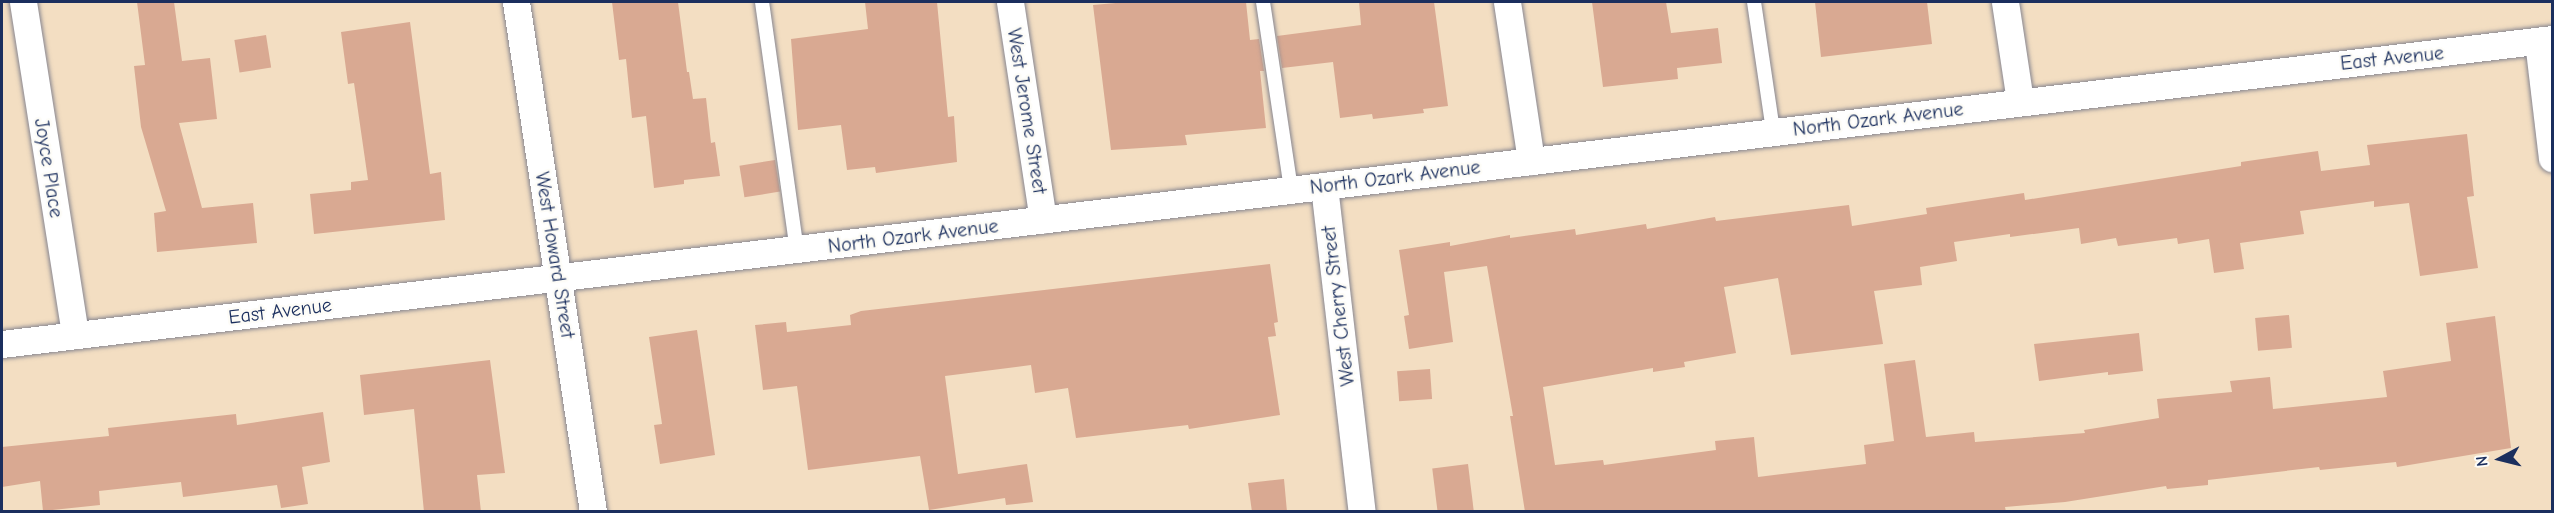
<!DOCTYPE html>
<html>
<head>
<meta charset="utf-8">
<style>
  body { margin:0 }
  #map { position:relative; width:2554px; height:513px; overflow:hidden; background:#f3dec2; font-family:"Comic Neue",sans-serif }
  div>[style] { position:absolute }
  .building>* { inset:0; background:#d9a992; transform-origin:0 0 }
  .roads { filter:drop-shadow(0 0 2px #878690) drop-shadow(0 0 2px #878690) }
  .service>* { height:14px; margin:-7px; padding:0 7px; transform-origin:7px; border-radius:7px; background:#fff }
  .minor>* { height:27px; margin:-13.5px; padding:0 13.5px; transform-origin:13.5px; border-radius:13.5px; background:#fff }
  span { translate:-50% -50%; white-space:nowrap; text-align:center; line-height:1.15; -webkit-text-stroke:5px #fdfcf7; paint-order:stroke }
  .street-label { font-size:20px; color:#1b2f5e }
  .frame { position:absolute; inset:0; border:3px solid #1b2f5e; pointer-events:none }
  .north { position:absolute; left:2470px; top:429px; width:60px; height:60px; -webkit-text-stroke:4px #fdfcf7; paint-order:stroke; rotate:263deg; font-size:16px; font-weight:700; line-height:24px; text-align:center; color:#1b2f5e }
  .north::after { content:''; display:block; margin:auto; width:21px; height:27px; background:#1b2f5e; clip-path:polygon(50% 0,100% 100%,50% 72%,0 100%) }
</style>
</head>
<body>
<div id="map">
  <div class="building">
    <i style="clip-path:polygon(137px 2px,174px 2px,182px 61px,210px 58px,217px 119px,179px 123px,202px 208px,253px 203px,257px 243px,157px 252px,154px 213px,166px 211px,141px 127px,134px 66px,145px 65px)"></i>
    <i style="clip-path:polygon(612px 2px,678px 2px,687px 72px,689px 72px,693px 99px,706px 98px,711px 143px,715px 142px,720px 176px,684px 180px,684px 184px,654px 188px,646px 116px,632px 118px,626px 59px,619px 60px)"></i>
    <i style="clip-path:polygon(865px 2px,937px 2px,948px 117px,954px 116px,957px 162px,876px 173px,875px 167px,847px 170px,841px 125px,798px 130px,791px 39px,868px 29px)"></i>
    <i style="clip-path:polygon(1127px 2px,1246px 2px,1250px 40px,1259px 39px,1264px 71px,1260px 71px,1266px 128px,1185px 135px,1187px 145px,1111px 150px,1093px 5px)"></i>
    <i style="clip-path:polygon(1359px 2px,1434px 2px,1448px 106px,1423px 109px,1424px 113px,1373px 119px,1372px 114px,1340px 118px,1333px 62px,1282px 68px,1277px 36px,1361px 25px)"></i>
    <i style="clip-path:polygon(1592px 2px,1666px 2px,1671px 33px,1718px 28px,1722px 63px,1677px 68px,1678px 79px,1603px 87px)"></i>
    <i style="clip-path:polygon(1815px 2px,1927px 2px,1932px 44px,1821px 57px)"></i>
    <i style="clip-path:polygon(410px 22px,430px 174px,441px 172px,445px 220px,314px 234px,310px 194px,351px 190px,351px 182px,368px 180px,354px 83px,348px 84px,341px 32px)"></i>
    <i style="left:266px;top:35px;width:33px;height:32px;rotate:81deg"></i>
    <i style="clip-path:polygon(2467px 134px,2474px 196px,2467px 197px,2478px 268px,2420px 276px,2409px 203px,2374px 207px,2374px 201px,2300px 211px,2304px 234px,2240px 243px,2244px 269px,2214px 273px,2209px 239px,2178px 244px,2177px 238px,2118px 246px,2116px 238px,2081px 244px,2079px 228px,2010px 237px,2010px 234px,1954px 242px,1957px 261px,1920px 267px,1922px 285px,1874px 291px,1883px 344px,1791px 355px,1778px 278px,1724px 287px,1736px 353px,1684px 362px,1685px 367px,1653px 372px,1653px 368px,1543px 387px,1555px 465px,1603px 460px,1604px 465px,1716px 450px,1715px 441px,1754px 437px,1758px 477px,1866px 464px,1864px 445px,1894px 441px,1884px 364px,1915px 360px,1926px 437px,1974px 432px,1975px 442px,2085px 433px,2084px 430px,2159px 418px,2157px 399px,2232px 392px,2230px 381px,2270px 377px,2273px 409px,2387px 397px,2383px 371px,2451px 361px,2446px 323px,2495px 316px,2511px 448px,2397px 467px,2396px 462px,2320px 470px,2319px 467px,2208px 480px,2208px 485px,2167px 489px,2166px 486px,2065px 502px,2005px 507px,2006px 512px,1525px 512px,1510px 416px,1513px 416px,1487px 266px,1444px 272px,1453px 342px,1409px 349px,1404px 316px,1409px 315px,1399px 250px,1450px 242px,1450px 246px,1510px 235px,1510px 238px,1575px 229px,1576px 235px,1646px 224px,1647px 229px,1715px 217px,1716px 221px,1849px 205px,1852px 226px,1927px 214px,1926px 208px,2024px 193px,2025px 200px,2241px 166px,2241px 162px,2318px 151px,2321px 171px,2370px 165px,2367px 145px)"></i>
    <i style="left:775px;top:160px;width:32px;height:36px;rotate:81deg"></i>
    <i style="clip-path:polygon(1270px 264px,1278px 322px,1274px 323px,1276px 336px,1268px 337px,1280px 415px,1189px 429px,1188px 425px,1076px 438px,1068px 388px,1035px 393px,1031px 365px,945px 376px,958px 474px,1027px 464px,1033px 502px,1006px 505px,1005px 498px,929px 510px,920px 456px,808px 470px,797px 386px,763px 390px,755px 325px,786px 322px,787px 332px,851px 325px,850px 315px,861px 311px)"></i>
    <i style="left:2289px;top:315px;width:33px;height:34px;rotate:85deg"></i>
    <i style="clip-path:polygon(697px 330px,715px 455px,660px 464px,654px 425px,662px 424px,649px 337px)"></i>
    <i style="clip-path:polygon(2139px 333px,2143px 371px,2108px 375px,2108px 372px,2039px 381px,2034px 344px)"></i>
    <i style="clip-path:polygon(490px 360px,505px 473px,477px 475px,481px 512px,424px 512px,414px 409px,364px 415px,360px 375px)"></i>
    <i style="left:1430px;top:369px;width:30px;height:33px;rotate:86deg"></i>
    <i style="clip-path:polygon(323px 412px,330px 462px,302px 467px,308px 504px,281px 508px,277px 485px,183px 497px,181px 482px,99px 491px,100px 505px,43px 511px,40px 481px,2px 487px,2px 447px,109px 436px,108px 428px,162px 422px,236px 414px,237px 425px)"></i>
    <i style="left:1468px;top:464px;width:48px;height:36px;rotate:83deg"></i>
    <i style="clip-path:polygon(1284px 479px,1287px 512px,1252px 512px,1248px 483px)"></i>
  </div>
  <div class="roads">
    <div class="service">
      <i style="left:762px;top:2px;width:250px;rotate:82deg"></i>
      <i style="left:1263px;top:2px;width:190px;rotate:81.5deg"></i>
      <i style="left:1754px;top:2px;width:130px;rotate:81.6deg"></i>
    </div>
    <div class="minor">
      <i style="left:23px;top:2px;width:337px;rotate:81.1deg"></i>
      <i style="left:516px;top:2px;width:516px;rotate:81.41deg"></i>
      <i style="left:1010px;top:2px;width:220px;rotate:81.4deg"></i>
      <i style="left:1507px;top:2px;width:161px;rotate:81.4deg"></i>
      <i style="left:2005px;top:2px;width:100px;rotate:81.4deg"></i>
      <i style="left:2538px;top:41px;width:118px;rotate:83.2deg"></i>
      <i style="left:1324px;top:186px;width:328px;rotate:83.4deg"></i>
      <i style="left:2px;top:344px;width:2568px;rotate:-6.82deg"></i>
    </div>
  </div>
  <div class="street-label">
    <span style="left:2392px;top:58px;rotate:-6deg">East Avenue</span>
    <span style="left:1027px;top:111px;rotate:81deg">West Jerome Street</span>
    <span style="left:1878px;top:119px;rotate:-7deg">North Ozark Avenue</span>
    <span style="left:49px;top:168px;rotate:81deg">Joyce Place</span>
    <span style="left:1395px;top:177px;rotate:-7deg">North Ozark Avenue</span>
    <span style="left:913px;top:236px;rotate:-7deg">North Ozark Avenue</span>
    <span style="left:555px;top:255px;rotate:81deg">West Howard Street</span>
    <span style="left:1338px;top:306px;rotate:-97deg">West Cherry Street</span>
    <span style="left:280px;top:311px;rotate:-7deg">East Avenue</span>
  </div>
  <div class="frame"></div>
  <div class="north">N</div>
</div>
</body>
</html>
